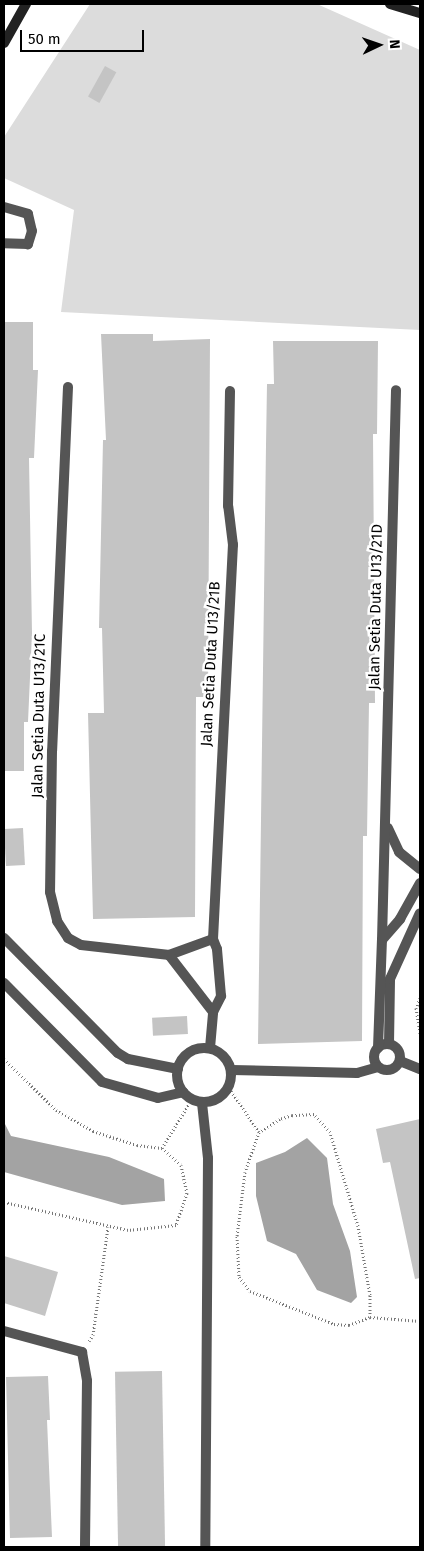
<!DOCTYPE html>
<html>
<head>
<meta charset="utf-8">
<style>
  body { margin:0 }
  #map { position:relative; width:424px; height:1551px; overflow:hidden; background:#fff; font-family:"Fira Sans",sans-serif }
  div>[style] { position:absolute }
  .green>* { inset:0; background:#dcdcdc }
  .water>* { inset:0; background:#a3a3a3 }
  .building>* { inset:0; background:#c4c4c4; transform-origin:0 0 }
  .path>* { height:3px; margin-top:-1.5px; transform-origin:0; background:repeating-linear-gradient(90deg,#777 0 1px,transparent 0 3.5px) }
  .street>* { height:10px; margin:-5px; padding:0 5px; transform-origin:5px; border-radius:5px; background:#555 }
  .street>.ring { margin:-5px; padding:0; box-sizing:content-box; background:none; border:10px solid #555; border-radius:50% }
  .secondary>* { height:10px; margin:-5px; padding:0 5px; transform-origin:5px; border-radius:5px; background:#222 }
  span { translate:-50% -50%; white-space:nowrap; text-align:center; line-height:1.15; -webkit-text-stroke:5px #fff; paint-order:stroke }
  .street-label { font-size:15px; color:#000 }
  .frame { position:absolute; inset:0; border:5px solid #000; pointer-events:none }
  .north { position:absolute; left:354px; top:20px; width:50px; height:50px; -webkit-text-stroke:4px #fff; paint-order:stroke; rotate:87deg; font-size:14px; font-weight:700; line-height:20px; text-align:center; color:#000 }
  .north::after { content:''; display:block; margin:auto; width:18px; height:22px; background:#000; clip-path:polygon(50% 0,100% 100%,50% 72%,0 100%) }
  .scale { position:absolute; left:20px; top:30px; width:124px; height:22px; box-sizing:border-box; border:2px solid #000; border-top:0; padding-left:6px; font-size:15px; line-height:18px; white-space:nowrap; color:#000; -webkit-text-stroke:4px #fff; paint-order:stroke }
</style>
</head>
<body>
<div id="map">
  <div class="green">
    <i style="clip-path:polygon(90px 4px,317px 4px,420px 50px,420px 330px,61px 312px,74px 210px,4px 178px,4px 137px)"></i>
  </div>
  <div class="water">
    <i style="clip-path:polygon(4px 1122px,11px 1136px,109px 1157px,164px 1179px,165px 1201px,122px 1205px,4px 1172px)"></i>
    <i style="clip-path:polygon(307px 1138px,327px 1158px,333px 1204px,350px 1251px,357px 1297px,351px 1303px,317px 1290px,296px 1254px,267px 1241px,256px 1196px,256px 1163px,285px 1152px)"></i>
  </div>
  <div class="building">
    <i style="left:105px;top:66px;width:13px;height:35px;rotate:29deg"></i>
    <i style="clip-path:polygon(4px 322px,33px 322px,33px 370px,38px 370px,34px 458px,29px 458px,32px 633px,28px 722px,24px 722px,24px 771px,4px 771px)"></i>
    <i style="clip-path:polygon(101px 334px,153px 334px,153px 341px,210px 339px,208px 697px,196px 697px,195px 917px,93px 919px,88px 713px,104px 713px,102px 628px,99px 628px,103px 440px,106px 440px)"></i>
    <i style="clip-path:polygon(273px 341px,378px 341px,377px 434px,373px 434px,375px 703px,369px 703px,367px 836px,363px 836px,362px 1041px,258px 1044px,266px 445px,267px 384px,274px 384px)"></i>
    <i style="left:23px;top:828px;width:37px;height:19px;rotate:87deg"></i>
    <i style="left:187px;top:1016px;width:18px;height:35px;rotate:87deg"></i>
    <i style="clip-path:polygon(420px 1119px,420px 1278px,415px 1279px,390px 1162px,383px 1163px,376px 1129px)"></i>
    <i style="clip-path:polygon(4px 1256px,58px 1272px,45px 1316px,4px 1303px)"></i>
    <i style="left:162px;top:1371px;width:176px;height:47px;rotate:89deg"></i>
    <i style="clip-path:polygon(48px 1376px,50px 1420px,47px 1420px,52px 1537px,10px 1538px,6px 1377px)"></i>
  </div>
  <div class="path">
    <i style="left:420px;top:998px;width:11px;rotate:112deg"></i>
    <i style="left:416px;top:1008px;width:26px;rotate:81deg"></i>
    <i style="left:4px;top:1059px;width:73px;rotate:44.4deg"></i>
    <i style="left:56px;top:1110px;width:43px;rotate:29.6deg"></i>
    <i style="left:93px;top:1131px;width:46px;rotate:17.7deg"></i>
    <i style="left:137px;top:1145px;width:25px;rotate:7deg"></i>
    <i style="left:162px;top:1148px;width:25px;rotate:42deg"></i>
    <i style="left:181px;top:1165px;width:29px;rotate:78deg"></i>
    <i style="left:187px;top:1193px;width:34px;rotate:109deg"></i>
    <i style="left:176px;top:1225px;width:48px;rotate:174.1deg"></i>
    <i style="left:128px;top:1230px;width:127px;rotate:-167.3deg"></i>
    <i style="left:229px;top:1088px;width:53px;rotate:55.7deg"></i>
    <i style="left:162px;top:1148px;width:52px;rotate:-58.5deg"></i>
    <i style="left:370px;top:1317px;width:22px;rotate:-90deg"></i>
    <i style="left:370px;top:1295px;width:70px;rotate:-99.9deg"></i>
    <i style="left:358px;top:1226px;width:98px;rotate:-106.6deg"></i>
    <i style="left:330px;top:1132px;width:24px;rotate:-132deg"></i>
    <i style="left:314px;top:1114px;width:22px;rotate:177deg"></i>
    <i style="left:292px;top:1115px;width:13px;rotate:162deg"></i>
    <i style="left:280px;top:1119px;width:25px;rotate:148deg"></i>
    <i style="left:259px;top:1132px;width:42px;rotate:109.3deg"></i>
    <i style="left:245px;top:1172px;width:64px;rotate:97.1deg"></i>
    <i style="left:237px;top:1236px;width:41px;rotate:87.2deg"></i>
    <i style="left:239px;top:1277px;width:18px;rotate:52deg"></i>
    <i style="left:250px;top:1291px;width:90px;rotate:21.4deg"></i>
    <i style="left:334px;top:1324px;width:15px;rotate:4deg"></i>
    <i style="left:349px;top:1325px;width:22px;rotate:-21deg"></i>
    <i style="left:370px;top:1317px;width:50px;rotate:4.6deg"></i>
    <i style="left:89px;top:1341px;width:7px;rotate:-56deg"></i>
    <i style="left:93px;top:1335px;width:109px;rotate:-82.1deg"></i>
  </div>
  <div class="street">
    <i style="left:4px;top:207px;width:25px;rotate:16deg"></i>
    <i style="left:28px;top:214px;width:17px;rotate:77deg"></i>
    <i style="left:32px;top:231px;width:14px;rotate:107deg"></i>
    <i style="left:28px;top:244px;width:24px;rotate:-178deg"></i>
    <i style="left:68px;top:387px;width:364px;rotate:92.5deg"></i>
    <i style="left:52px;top:751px;width:141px;rotate:90.8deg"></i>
    <i style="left:50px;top:892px;width:30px;rotate:76deg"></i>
    <i style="left:57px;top:921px;width:20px;rotate:57deg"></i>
    <i style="left:68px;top:938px;width:15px;rotate:28deg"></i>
    <i style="left:81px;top:945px;width:89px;rotate:6.5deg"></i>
    <i style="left:169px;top:955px;width:47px;rotate:-20deg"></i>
    <i style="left:388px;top:828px;width:26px;rotate:65deg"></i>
    <i style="left:399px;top:852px;width:27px;rotate:39deg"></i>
    <i style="left:4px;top:938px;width:162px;rotate:45.3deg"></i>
    <i style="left:118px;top:1053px;width:12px;rotate:31deg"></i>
    <i style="left:128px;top:1059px;width:51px;rotate:11.3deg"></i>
    <i style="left:382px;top:940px;width:550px;rotate:-88.54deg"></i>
    <i style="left:169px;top:955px;width:72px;rotate:52.3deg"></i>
    <i style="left:4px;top:983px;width:139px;rotate:45.3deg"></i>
    <i style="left:102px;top:1082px;width:58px;rotate:15.9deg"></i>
    <i style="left:158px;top:1098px;width:26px;rotate:-13deg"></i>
    <i class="ring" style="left:374px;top:1044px;width:16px;height:16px"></i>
    <i style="left:389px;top:1044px;width:65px;rotate:-89.1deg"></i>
    <i style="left:390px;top:979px;width:72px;rotate:-65.6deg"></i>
    <i class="ring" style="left:177px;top:1048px;width:44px;height:44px"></i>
    <i style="left:210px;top:1048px;width:36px;rotate:-85deg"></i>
    <i style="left:213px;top:1012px;width:18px;rotate:-63deg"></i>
    <i style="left:221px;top:996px;width:47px;rotate:-94.9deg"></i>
    <i style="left:217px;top:949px;width:11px;rotate:-112deg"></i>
    <i style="left:213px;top:939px;width:395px;rotate:-87.1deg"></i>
    <i style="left:233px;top:545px;width:39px;rotate:-97deg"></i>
    <i style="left:228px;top:506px;width:115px;rotate:-89deg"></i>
    <i style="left:378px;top:1048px;width:108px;rotate:-87.9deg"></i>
    <i style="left:382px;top:940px;width:28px;rotate:-49deg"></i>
    <i style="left:400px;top:919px;width:41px;rotate:-60.9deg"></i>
    <i style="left:400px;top:1061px;width:22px;rotate:22deg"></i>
    <i style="left:232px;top:1070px;width:125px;rotate:1.4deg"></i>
    <i style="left:357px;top:1073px;width:22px;rotate:-16deg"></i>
    <i style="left:202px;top:1103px;width:55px;rotate:83.8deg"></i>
    <i style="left:208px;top:1158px;width:389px;rotate:90.4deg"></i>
    <i style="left:4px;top:1331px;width:81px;rotate:15.1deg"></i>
    <i style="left:82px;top:1352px;width:29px;rotate:80deg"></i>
    <i style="left:87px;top:1381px;width:166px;rotate:90.7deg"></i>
  </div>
  <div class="secondary">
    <i style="left:390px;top:4px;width:31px;rotate:17deg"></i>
    <i style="left:4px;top:43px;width:45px;rotate:-60.6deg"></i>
  </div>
  <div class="street-label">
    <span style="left:376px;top:607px;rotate:-89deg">Jalan Setia Duta U13/21D</span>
    <span style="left:211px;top:664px;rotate:-87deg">Jalan Setia Duta U13/21B</span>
    <span style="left:39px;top:716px;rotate:-89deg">Jalan Setia Duta U13/21C</span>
  </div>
  <div class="frame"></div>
  <div class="north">N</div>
  <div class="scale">50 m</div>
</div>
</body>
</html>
